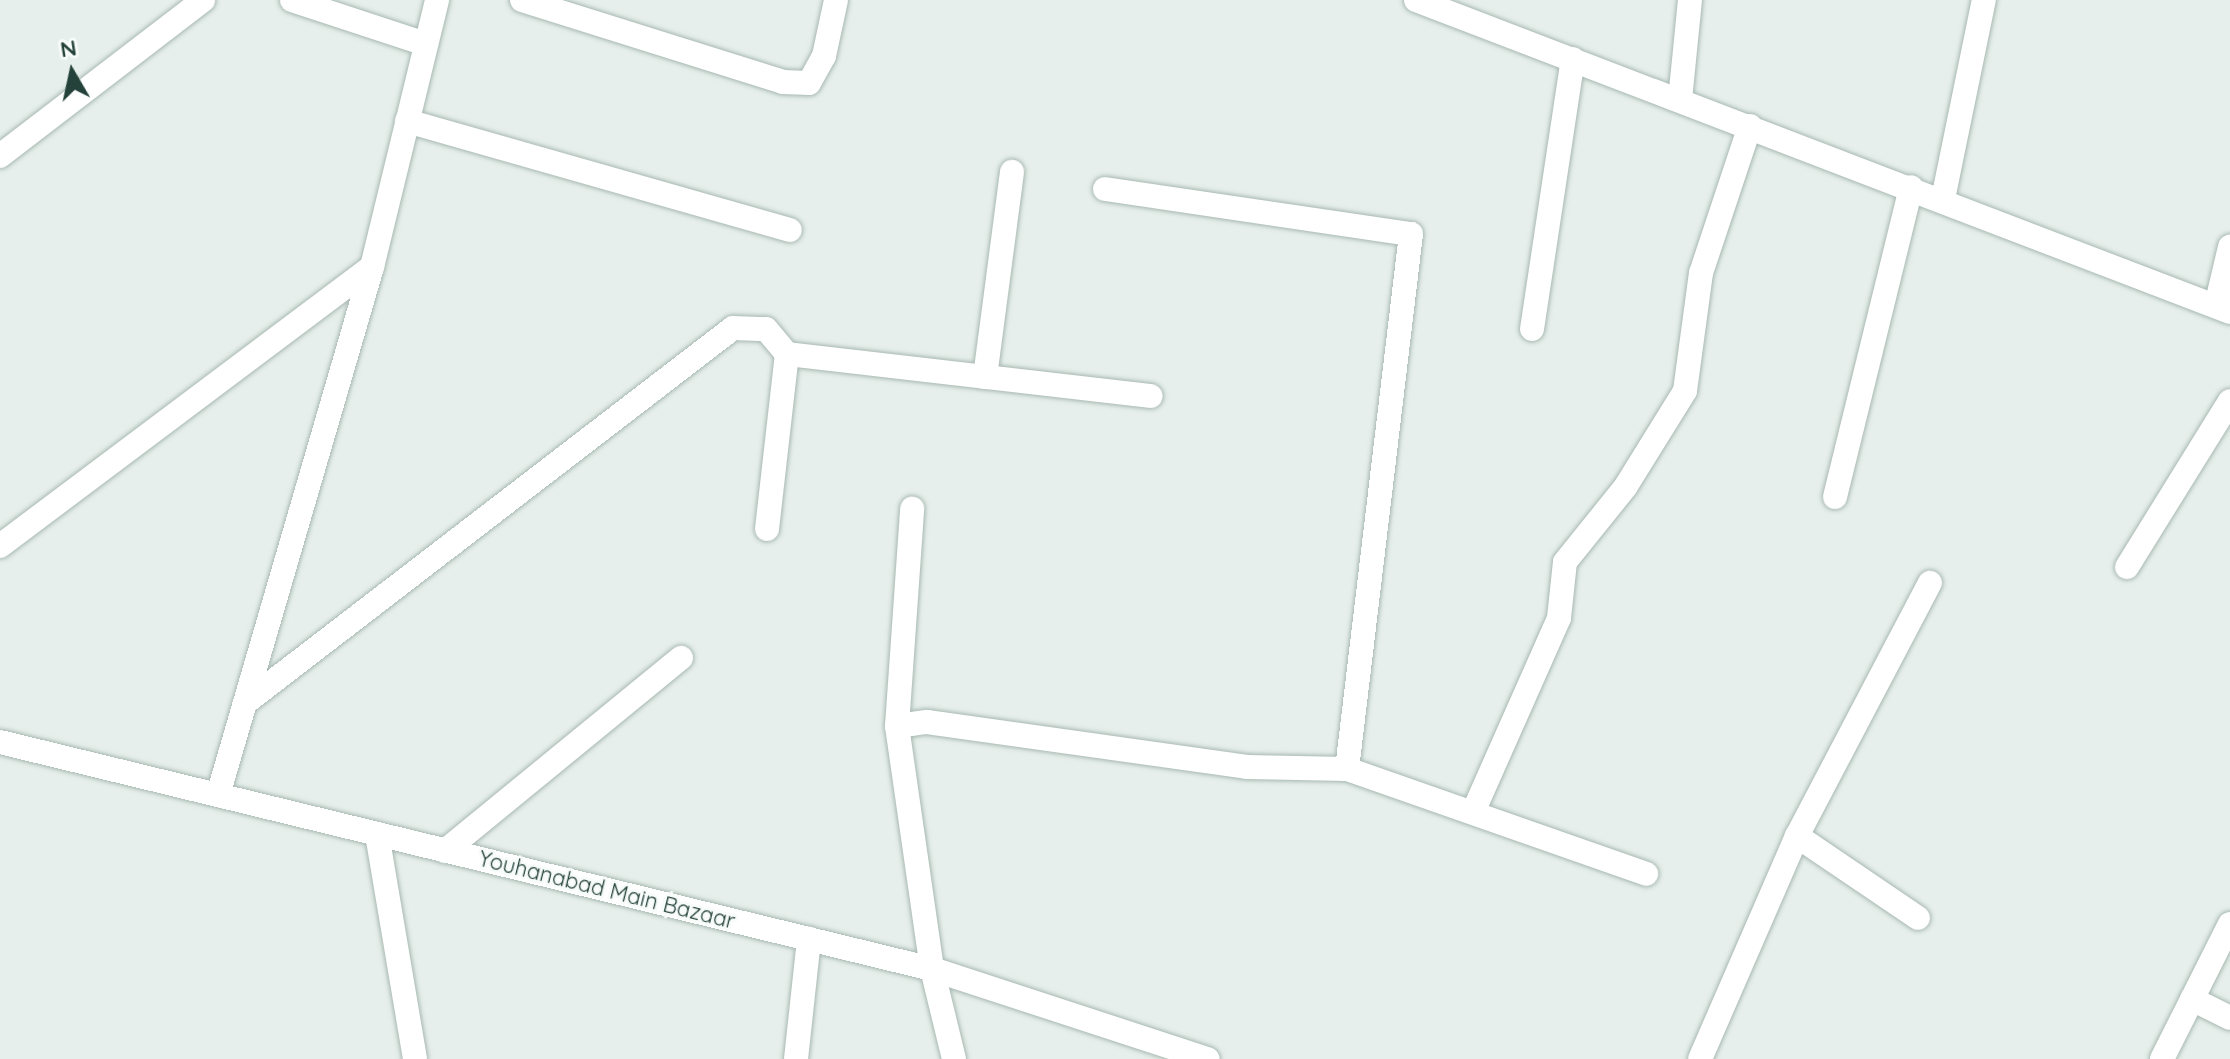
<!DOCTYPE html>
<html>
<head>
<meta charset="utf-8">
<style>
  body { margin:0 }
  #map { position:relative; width:2230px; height:1059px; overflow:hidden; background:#e6efeb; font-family:Quicksand,sans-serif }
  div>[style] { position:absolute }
  .roads { filter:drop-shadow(0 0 2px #a8b8b2) drop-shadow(0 0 2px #a8b8b2) }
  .street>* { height:24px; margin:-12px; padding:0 12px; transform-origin:12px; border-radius:12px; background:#fff }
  span { translate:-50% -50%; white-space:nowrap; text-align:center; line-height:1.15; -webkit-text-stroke:6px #f7fbf9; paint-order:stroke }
  .street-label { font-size:22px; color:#24423a }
  .north { position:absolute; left:32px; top:32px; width:80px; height:80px; -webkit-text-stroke:6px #f7fbf9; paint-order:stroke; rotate:351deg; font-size:22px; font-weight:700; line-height:32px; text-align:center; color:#24423a }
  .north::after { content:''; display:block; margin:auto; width:28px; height:36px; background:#24423a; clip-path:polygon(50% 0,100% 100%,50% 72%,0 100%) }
</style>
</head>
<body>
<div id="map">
  <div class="roads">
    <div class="street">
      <i style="left:292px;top:0;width:141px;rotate:18.2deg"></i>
      <i style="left:522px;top:0;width:274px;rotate:17.4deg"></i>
      <i style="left:783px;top:82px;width:26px;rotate:2deg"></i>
      <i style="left:809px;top:83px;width:31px;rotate:-61deg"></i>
      <i style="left:824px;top:56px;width:57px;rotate:-77.9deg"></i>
      <i style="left:1416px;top:0;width:872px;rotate:20.97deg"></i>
      <i style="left:1680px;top:100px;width:100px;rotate:-84.3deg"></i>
      <i style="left:407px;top:121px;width:398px;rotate:15.9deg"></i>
      <i style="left:0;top:156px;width:256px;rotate:-37.5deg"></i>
      <i style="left:1105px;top:189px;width:309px;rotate:8.4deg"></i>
      <i style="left:1411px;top:234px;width:539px;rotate:96.82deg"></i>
      <i style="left:1943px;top:199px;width:203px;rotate:-78.4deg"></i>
      <i style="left:2216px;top:306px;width:61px;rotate:-76.7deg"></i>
      <i style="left:1532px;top:329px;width:273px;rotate:-81.4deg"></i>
      <i style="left:985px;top:377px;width:207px;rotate:-82.5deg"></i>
      <i style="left:1835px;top:497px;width:319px;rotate:-76.2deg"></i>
      <i style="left:767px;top:529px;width:176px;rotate:-83.5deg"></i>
      <i style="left:0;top:546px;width:465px;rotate:-36.9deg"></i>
      <i style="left:2127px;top:567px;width:195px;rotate:-58.2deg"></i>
      <i style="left:245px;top:703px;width:615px;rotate:-37.54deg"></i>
      <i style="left:733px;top:328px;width:33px;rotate:2deg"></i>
      <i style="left:766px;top:329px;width:33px;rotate:50deg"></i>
      <i style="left:787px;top:354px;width:366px;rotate:6.6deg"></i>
      <i style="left:897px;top:726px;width:218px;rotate:-86deg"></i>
      <i style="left:0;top:742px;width:959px;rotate:13.69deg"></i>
      <i style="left:932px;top:969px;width:290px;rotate:18.1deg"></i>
      <i style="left:218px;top:795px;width:550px;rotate:-73.74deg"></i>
      <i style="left:372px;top:267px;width:275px;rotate:-76.3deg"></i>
      <i style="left:1474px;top:810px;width:210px;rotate:-66.1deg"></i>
      <i style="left:1559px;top:618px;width:56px;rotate:-83.9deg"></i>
      <i style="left:1565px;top:562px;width:97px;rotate:-51.2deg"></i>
      <i style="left:1626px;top:486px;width:112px;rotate:-58.2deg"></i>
      <i style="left:1685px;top:391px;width:119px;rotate:-82.3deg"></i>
      <i style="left:1701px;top:273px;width:155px;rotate:-71.6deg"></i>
      <i style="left:377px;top:834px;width:228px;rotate:80.4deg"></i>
      <i style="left:1797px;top:836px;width:286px;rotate:-62.3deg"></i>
      <i style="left:445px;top:851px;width:305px;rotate:-39.3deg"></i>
      <i style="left:2192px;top:999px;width:42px;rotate:26.6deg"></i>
      <i style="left:796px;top:1059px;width:121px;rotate:-83.8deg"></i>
      <i style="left:954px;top:1059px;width:93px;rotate:-103.7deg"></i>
      <i style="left:932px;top:969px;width:246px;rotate:-98.2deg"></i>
      <i style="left:897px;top:726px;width:30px;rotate:-8deg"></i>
      <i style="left:927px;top:722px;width:323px;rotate:8deg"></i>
      <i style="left:1247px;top:767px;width:100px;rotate:1.1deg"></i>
      <i style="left:1347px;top:769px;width:317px;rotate:19.3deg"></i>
      <i style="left:1700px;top:1059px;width:243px;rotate:-66.5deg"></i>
      <i style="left:1797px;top:836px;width:146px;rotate:34.1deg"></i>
      <i style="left:2162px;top:1059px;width:151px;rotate:-63.3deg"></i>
    </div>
  </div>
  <div class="street-label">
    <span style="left:607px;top:890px;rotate:14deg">Youhanabad Main Bazaar</span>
  </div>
  <div class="north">N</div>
</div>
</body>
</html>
